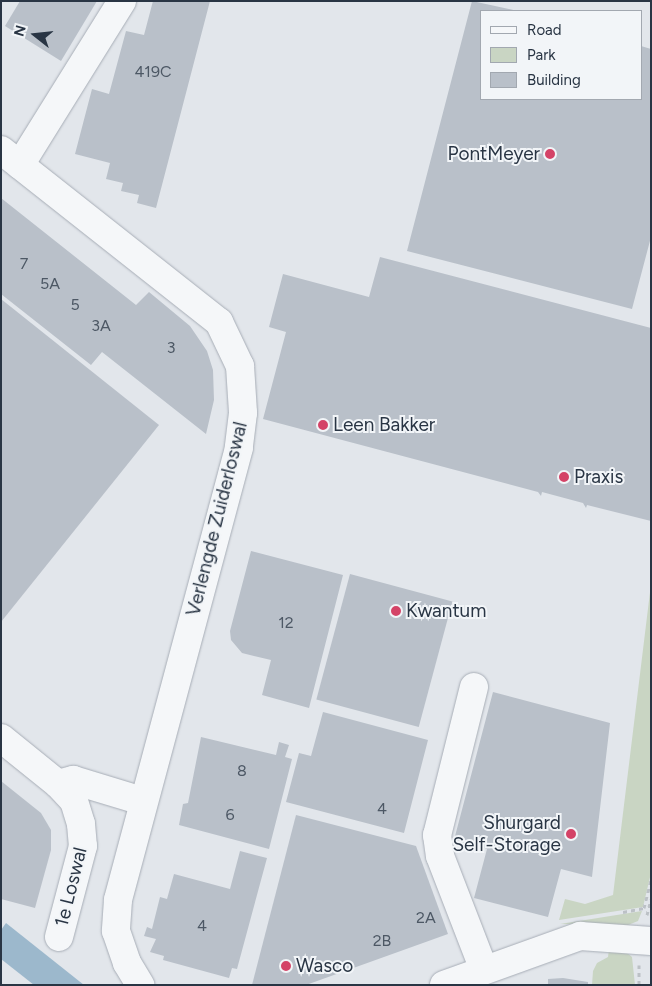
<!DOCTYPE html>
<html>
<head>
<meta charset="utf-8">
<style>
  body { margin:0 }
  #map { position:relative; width:652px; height:986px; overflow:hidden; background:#e2e6eb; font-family:Figtree,sans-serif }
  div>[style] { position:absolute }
  .green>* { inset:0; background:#c9d5c3 }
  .water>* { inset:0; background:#9cb8cc }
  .building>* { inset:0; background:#b9c0c9; transform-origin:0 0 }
  .path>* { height:3px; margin-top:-1.5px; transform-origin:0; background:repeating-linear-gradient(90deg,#bcc1c6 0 4px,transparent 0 8px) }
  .roads { filter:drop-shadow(0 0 1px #a7adb6) drop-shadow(0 0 1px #a7adb6) }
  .minor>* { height:28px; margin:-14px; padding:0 14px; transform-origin:14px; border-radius:14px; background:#f5f7f9 }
  .dots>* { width:14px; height:14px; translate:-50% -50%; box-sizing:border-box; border:2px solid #f2f5f8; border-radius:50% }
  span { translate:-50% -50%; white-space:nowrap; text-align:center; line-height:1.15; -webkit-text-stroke:4px #f2f5f8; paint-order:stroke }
  .number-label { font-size:16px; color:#4d5865 }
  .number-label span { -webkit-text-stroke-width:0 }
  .poi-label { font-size:19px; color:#293544 }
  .right { translate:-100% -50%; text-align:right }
  .left { translate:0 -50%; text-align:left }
  .street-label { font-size:19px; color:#293544 }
  .frame { position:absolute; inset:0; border:2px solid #293544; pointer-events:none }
  .legend { position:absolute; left:480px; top:10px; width:162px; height:90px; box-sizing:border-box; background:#f2f5f8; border:1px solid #a2a8b0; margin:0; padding:6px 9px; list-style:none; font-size:15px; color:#293544 }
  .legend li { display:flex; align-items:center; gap:10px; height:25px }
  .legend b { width:25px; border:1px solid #a2a8b0 }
  .north { position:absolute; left:10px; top:10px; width:50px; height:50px; -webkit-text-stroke:4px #f2f5f8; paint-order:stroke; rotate:286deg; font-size:14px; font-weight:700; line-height:20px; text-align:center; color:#293544 }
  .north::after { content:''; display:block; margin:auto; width:18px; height:22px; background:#293544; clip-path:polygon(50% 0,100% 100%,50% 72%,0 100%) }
</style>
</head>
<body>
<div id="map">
  <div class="green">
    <i style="clip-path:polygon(651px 584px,651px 873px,643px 907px,559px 920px,565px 899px,585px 904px,613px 895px)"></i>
    <i style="clip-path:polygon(642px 911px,638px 921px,628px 925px,560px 924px)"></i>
    <i style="clip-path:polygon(609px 949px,626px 952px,632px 957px,635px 985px,592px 985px,593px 971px,597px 963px,608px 957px)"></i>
  </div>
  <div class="water">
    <i style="clip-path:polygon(6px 923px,84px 985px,34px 985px,1px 959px,1px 930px)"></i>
  </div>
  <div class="building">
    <i style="clip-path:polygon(20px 1px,97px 1px,61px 61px,5px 26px)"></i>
    <i style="clip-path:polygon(153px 1px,210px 1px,156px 208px,137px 203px,139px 195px,121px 191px,123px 183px,106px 179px,110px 163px,75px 154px,92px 89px,109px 94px,126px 31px,144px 35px)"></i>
    <i style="clip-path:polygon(472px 1px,518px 11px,481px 11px,481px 99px,641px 99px,641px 46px,651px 49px,651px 237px,632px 309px,407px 251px)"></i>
    <i style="clip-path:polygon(1px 198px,136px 305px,149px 292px,190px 326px,207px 351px,213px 370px,214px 400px,206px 434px,102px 352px,91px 365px,1px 294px)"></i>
    <i style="clip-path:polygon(380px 257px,651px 328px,651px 521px,587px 505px,586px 508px,583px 503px,542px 492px,541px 496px,538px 492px,263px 419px,286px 332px,269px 327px,283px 274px,369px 297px)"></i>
    <i style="clip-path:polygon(1px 299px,159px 425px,1px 622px)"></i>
    <i style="clip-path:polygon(251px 551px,343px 575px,309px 708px,262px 695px,271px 660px,242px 653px,231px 640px,230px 631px)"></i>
    <i style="left:350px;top:574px;width:106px;height:130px;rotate:15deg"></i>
    <i style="clip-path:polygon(493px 692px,610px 723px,592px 877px,561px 869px,548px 917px,474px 898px,487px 849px,454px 840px)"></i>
    <i style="clip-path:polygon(323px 712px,428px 740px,404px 833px,286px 802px,299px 753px,311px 756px)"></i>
    <i style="clip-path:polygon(201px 737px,276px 755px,279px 742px,289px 745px,285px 757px,292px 759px,269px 849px,179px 825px,183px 804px,188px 803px)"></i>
    <i style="clip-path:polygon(1px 781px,41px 813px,51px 830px,51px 850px,35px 908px,1px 899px)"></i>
    <i style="clip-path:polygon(296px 815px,416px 846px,448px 934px,306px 985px,252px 985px)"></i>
    <i style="clip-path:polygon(240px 851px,267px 858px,237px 969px,232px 968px,229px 978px,163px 960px,164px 956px,150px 952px,156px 939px,144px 936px,147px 927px,152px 929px,160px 897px,167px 899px,174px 874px,230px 889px)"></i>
    <i style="clip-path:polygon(563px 978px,588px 982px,588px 985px,548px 985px,548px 979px)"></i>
  </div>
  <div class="path">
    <i style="left:623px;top:912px;width:21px;rotate:-11deg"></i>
    <i style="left:644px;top:908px;width:30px;rotate:-76deg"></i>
    <i style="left:647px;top:915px;width:16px;rotate:-76deg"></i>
    <i style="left:639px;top:965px;width:20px;rotate:90deg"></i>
  </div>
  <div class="roads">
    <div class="minor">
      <i style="left:1px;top:150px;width:278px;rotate:38.3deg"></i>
      <i style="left:219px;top:322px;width:49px;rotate:64.5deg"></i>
      <i style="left:240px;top:366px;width:47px;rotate:86.3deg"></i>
      <i style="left:243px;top:413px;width:35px;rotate:97deg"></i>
      <i style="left:239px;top:448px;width:468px;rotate:105deg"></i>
      <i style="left:118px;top:900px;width:31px;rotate:94deg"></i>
      <i style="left:116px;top:931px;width:34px;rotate:71deg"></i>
      <i style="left:127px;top:963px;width:26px;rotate:59deg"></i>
      <i style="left:20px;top:165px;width:193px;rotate:-58.1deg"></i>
      <i style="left:474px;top:687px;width:153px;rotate:104deg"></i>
      <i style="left:437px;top:835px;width:21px;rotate:82deg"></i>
      <i style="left:440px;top:856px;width:122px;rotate:68.9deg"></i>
      <i style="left:1px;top:738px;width:73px;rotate:38.9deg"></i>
      <i style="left:58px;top:784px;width:23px;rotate:47deg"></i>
      <i style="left:74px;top:801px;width:24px;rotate:73deg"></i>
      <i style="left:81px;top:824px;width:22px;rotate:85deg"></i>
      <i style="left:83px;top:846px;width:94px;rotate:104.8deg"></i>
      <i style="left:58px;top:784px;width:16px;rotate:-15deg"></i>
      <i style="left:73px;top:780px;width:72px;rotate:16.9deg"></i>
      <i style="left:444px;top:985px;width:145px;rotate:-19.8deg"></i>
      <i style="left:580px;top:936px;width:71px;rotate:4deg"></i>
    </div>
  </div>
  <div class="dots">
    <i style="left:550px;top:154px;background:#d44367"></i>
    <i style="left:323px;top:425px;background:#d44367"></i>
    <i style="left:564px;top:477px;background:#d44367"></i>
    <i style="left:396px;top:611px;background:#d44367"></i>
    <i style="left:571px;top:834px;background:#d44367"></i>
    <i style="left:286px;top:966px;background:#d44367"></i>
  </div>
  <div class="number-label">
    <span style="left:153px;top:72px">419C</span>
    <span style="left:24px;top:264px">7</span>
    <span style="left:50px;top:284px">5A</span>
    <span style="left:75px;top:305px">5</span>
    <span style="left:101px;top:326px">3A</span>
    <span style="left:171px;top:348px">3</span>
    <span style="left:286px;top:623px">12</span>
    <span style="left:242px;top:771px">8</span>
    <span style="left:382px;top:809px">4</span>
    <span style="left:230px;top:815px">6</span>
    <span style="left:426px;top:918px">2A</span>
    <span style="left:202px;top:926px">4</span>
    <span style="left:382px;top:941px">2B</span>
  </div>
  <div class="poi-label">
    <span class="right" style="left:540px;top:154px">PontMeyer</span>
    <span class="left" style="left:333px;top:425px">Leen Bakker</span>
    <span class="left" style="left:574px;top:477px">Praxis</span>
    <span class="left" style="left:406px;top:611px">Kwantum</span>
    <span class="right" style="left:561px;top:834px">Shurgard<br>Self-Storage</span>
    <span class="left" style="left:296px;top:966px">Wasco</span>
  </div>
  <div class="street-label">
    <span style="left:217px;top:519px;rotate:-76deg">Verlengde Zuiderloswal</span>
    <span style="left:71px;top:887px;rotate:-76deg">1e Loswal</span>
  </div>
  <div class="frame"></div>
  <ul class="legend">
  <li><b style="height:6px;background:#f5f7f9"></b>Road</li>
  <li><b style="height:14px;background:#c9d5c3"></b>Park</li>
  <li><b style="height:14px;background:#b9c0c9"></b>Building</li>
  </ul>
  <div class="north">N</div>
</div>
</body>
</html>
